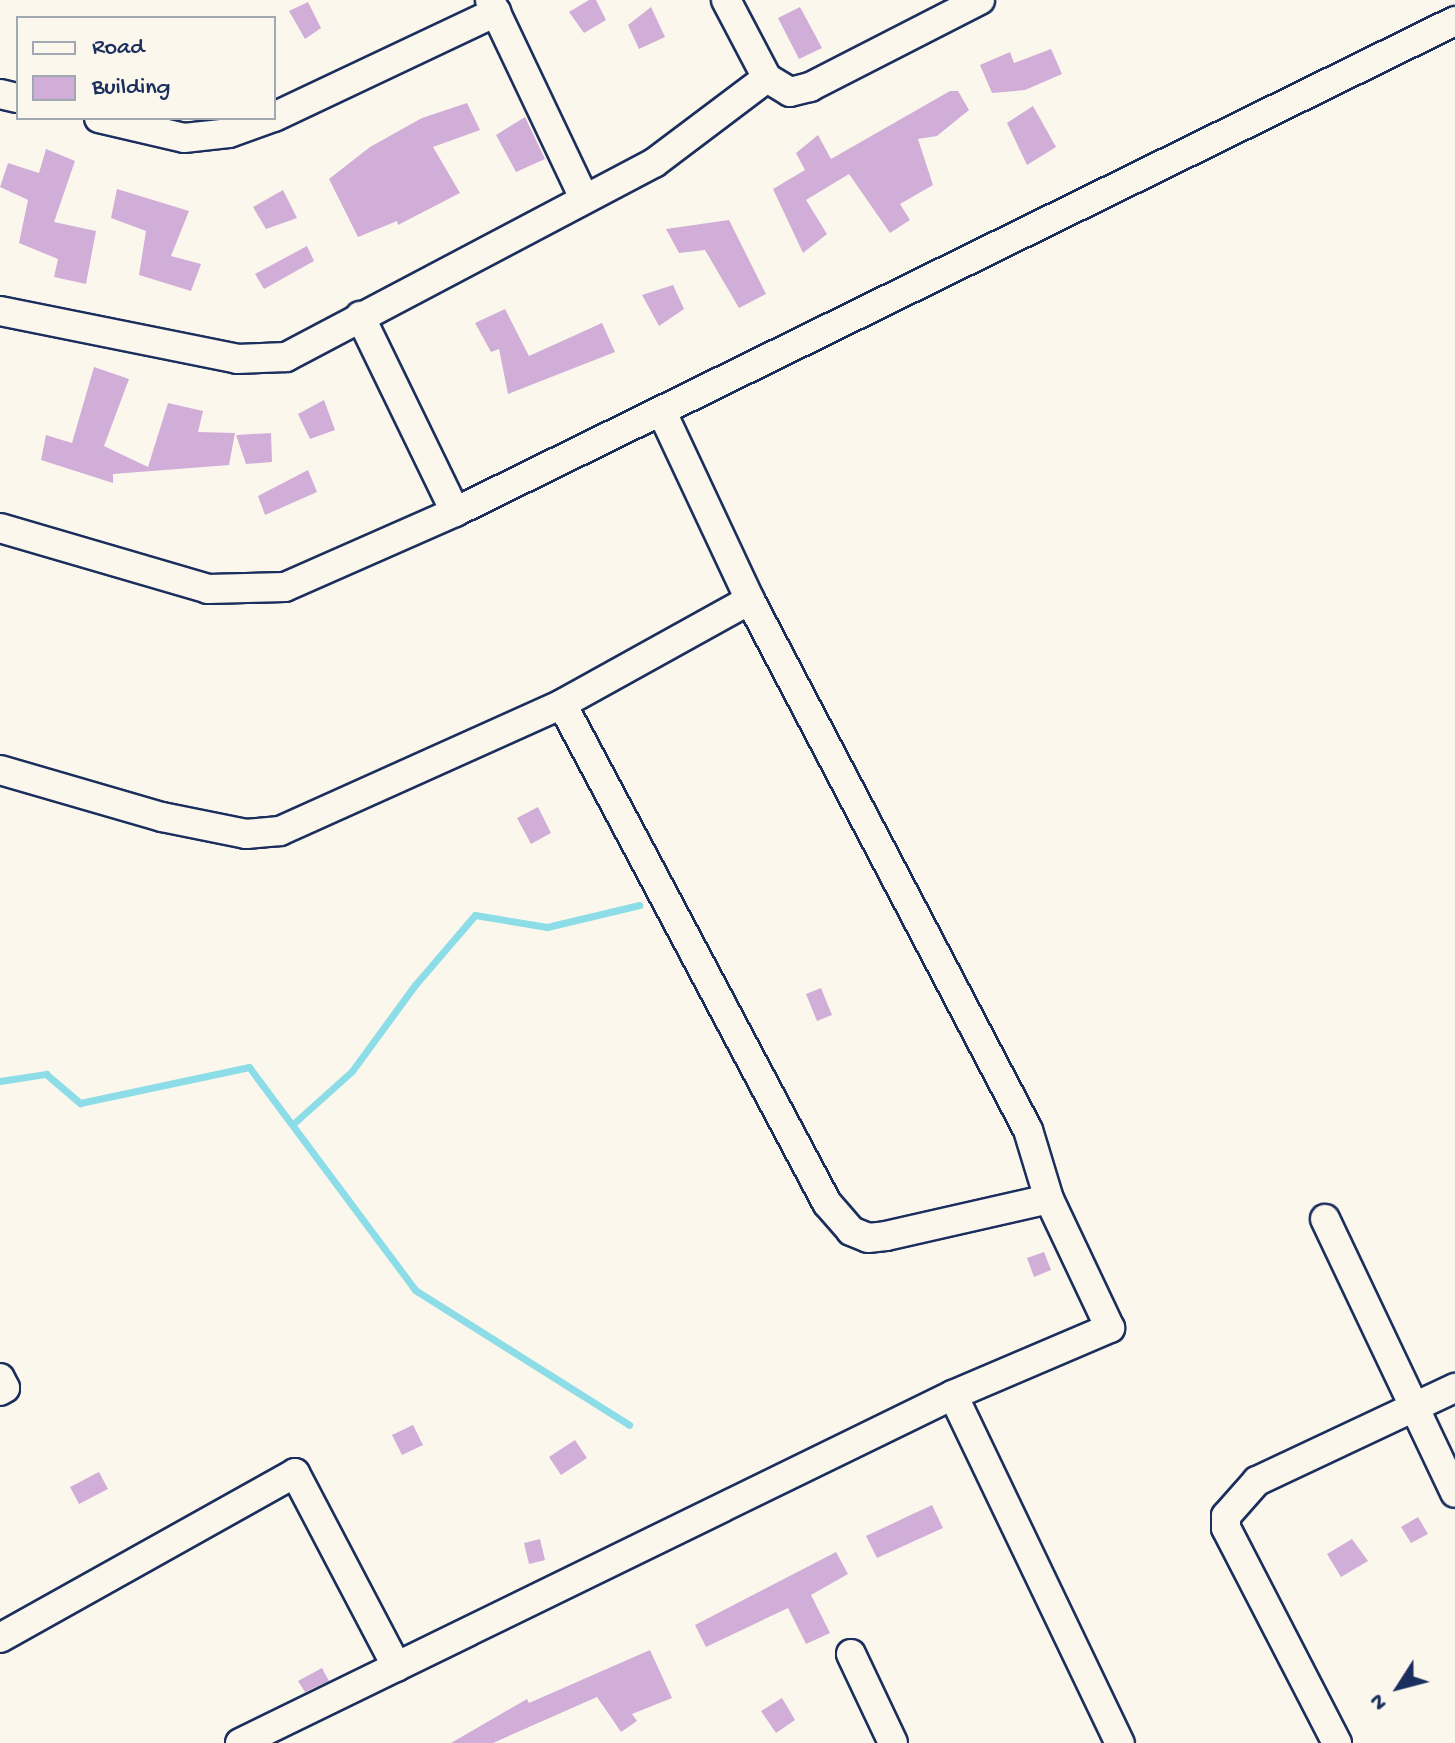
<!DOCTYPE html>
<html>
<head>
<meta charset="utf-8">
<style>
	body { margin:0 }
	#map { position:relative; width:1455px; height:1743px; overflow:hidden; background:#fbf7ec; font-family:"Gochi Hand",sans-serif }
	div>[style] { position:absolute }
	.stream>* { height:7px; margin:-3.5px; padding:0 3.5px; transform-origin:3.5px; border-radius:3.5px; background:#8cdde7 }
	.building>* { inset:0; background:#d1aed7 }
	.roads { filter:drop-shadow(2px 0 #1b2f5e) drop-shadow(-2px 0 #1b2f5e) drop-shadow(0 2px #1b2f5e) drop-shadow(0 -2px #1b2f5e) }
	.minor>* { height:28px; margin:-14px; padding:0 14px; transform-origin:14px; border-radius:14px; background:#fbf7ec }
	span { translate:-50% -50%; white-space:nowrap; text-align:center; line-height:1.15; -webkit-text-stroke:8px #fbf7ec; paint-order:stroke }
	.legend { position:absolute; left:16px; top:16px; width:260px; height:104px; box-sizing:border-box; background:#fbf7ec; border:2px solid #a1a7b3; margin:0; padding:10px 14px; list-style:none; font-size:24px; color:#1b2f5e }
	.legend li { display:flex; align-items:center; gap:16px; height:40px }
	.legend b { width:40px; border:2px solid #a1a7b3 }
	.north { position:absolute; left:1359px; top:1647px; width:80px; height:80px; -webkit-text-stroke:6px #fbf7ec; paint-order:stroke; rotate:234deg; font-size:22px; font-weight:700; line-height:32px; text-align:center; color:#1b2f5e }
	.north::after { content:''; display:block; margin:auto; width:28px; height:36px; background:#1b2f5e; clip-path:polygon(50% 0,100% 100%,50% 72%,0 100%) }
</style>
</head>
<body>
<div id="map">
	<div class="stream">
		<i style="left:0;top:1081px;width:47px;rotate:-8.7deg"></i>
		<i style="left:46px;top:1074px;width:45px;rotate:40.5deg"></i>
		<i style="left:80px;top:1103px;width:173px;rotate:-12deg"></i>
		<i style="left:249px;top:1067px;width:278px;rotate:53.3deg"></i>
		<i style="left:415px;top:1290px;width:253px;rotate:32.2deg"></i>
		<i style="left:293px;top:1124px;width:79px;rotate:-41.9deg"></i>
		<i style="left:352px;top:1071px;width:107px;rotate:-53.8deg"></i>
		<i style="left:415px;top:985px;width:92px;rotate:-49.4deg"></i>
		<i style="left:475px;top:915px;width:73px;rotate:9.5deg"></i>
		<i style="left:547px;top:927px;width:95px;rotate:-13.4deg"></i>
	</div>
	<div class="building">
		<i style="clip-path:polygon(589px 0,596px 0,606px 20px,584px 33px,569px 12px)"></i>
		<i style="clip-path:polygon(308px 2px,321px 28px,305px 39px,289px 11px)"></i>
		<i style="clip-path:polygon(651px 7px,665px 37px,639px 49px,628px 25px)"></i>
		<i style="clip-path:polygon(800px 7px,822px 48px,799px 59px,778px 18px)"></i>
		<i style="clip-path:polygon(1051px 49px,1062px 74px,1025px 90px,992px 93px,980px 65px,1010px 52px,1014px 63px)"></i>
		<i style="clip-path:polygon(950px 91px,958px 91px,969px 110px,937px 136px,918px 139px,933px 185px,900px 204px,910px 220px,890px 233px,849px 174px,806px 200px,827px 234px,803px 253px,773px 189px,805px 170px,796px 153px,818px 135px,831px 159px)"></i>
		<i style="clip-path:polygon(467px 103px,480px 130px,433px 147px,460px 193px,398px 225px,397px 221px,358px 237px,329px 179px,370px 147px,422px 118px)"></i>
		<i style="clip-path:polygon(1033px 106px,1056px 147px,1027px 165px,1007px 123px)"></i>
		<i style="clip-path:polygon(525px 117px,545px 159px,516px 172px,496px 135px)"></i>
		<i style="clip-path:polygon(46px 149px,75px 161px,54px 222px,96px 231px,86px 284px,54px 277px,58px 259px,19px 243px,28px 200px,0 187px,8px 163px,39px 173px)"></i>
		<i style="clip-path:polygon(117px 189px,189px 211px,171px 256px,201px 264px,191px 291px,139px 275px,146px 231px,111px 218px)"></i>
		<i style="clip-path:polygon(283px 190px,297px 218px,266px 229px,253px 207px)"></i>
		<i style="clip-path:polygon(729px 220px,766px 294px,739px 308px,705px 250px,679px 253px,666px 229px)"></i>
		<i style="clip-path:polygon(307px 246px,314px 261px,264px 289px,255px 274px)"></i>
		<i style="clip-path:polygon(673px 285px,684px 309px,659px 326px,642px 295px)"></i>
		<i style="clip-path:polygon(505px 309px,529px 356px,602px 323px,615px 352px,508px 394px,499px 349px,491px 352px,475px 323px)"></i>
		<i style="clip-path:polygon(94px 367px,129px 379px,104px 446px,148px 467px,168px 403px,203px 411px,198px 432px,235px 433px,229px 465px,113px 474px,113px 483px,41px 460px,46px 435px,72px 443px)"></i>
		<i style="clip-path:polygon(324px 400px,335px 430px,310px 439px,298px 414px)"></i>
		<i style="clip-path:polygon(271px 433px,272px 462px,246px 464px,236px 435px)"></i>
		<i style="clip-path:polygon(308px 470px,317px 492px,265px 515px,258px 496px)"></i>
		<i style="clip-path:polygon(538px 807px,551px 833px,531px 844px,517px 818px)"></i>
		<i style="clip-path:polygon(821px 988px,832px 1015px,817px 1021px,806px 994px)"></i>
		<i style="clip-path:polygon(1044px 1252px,1051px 1270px,1034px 1277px,1027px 1258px)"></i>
		<i style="clip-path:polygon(413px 1425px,423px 1445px,402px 1455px,392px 1435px)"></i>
		<i style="clip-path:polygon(575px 1440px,587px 1458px,561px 1475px,549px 1457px)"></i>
		<i style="clip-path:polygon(99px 1472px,108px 1489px,79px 1504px,70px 1487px)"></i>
		<i style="clip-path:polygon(932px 1505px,943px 1528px,877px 1558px,866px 1536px)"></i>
		<i style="clip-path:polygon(1418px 1517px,1428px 1534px,1411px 1543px,1401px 1527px)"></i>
		<i style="clip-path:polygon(540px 1539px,545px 1560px,529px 1564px,524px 1543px)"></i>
		<i style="clip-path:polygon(1352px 1539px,1368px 1561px,1341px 1577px,1327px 1554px)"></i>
		<i style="clip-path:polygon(836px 1552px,848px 1574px,811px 1595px,830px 1633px,806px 1644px,788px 1608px,706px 1647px,695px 1625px)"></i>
		<i style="clip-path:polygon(650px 1650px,672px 1698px,632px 1714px,637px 1721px,621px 1732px,597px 1697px,493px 1743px,451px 1743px,527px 1699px,529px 1703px)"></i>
		<i style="clip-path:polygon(322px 1668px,329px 1681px,305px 1692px,298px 1681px)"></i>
		<i style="clip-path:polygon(782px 1698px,795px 1720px,776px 1733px,761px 1711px)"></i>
	</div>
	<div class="roads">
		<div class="minor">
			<i style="left:490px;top:0;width:219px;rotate:64.6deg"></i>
			<i style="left:726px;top:0;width:88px;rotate:62.3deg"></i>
			<i style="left:0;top:94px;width:18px;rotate:13deg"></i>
			<i style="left:274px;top:117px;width:246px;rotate:-25.3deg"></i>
			<i style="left:99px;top:118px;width:87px;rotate:13.2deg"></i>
			<i style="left:184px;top:138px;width:45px;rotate:-6.3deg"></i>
			<i style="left:229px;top:133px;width:45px;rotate:-19.7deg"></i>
			<i style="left:0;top:311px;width:242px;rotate:11.4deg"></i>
			<i style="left:237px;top:359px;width:49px;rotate:-2.3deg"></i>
			<i style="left:286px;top:357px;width:416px;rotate:-27.8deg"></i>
			<i style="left:654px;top:163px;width:141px;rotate:-37deg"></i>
			<i style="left:767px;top:78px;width:27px;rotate:31deg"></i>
			<i style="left:790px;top:92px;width:21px;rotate:-14deg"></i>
			<i style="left:810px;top:87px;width:191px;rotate:-27.1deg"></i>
			<i style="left:360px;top:316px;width:218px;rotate:64.1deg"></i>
			<i style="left:0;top:528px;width:217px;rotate:16.3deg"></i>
			<i style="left:208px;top:589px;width:77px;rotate:-1.5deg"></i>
			<i style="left:285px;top:587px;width:186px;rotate:-23.8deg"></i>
			<i style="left:455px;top:512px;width:1114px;rotate:-26.15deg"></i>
			<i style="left:562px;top:704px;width:565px;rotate:62.03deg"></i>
			<i style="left:827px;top:1203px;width:37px;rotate:49deg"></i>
			<i style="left:851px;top:1231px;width:18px;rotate:22deg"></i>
			<i style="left:868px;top:1238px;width:18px;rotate:-6deg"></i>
			<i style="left:886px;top:1236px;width:167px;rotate:-12.8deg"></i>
			<i style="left:0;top:770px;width:169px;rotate:16.2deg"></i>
			<i style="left:162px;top:817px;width:86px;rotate:11.4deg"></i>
			<i style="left:246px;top:834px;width:34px;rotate:-5deg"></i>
			<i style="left:280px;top:831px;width:309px;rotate:-24.2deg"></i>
			<i style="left:562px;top:704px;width:215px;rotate:-29deg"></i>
			<i style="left:1325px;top:1219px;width:303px;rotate:64.6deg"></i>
			<i style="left:0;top:1378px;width:11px;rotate:63deg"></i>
			<i style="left:5px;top:1388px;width:6px;rotate:149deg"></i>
			<i style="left:953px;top:1395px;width:386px;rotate:64.4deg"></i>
			<i style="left:0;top:1638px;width:338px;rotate:-29.2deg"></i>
			<i style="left:295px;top:1473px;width:219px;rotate:62.3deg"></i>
			<i style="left:851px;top:1654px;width:98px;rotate:64.7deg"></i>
			<i style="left:240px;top:1743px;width:793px;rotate:-26.02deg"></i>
			<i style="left:953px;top:1395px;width:171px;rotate:-23.1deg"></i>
			<i style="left:1110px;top:1328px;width:143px;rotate:-115.3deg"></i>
			<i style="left:1049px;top:1199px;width:72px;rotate:-106.9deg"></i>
			<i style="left:1028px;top:1130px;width:598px;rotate:-117.68deg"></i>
			<i style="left:750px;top:600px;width:208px;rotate:-115.1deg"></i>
			<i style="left:1337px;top:1743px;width:242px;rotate:-117.3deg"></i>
			<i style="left:1226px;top:1528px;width:12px;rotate:-90deg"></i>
			<i style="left:1226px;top:1516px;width:47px;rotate:-48.5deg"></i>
			<i style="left:1257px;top:1481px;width:219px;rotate:-25.2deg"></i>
		</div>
	</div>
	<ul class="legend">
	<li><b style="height:10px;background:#fbf7ec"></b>Road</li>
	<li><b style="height:22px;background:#d1aed7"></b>Building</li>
	</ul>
	<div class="north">N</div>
</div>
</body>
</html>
